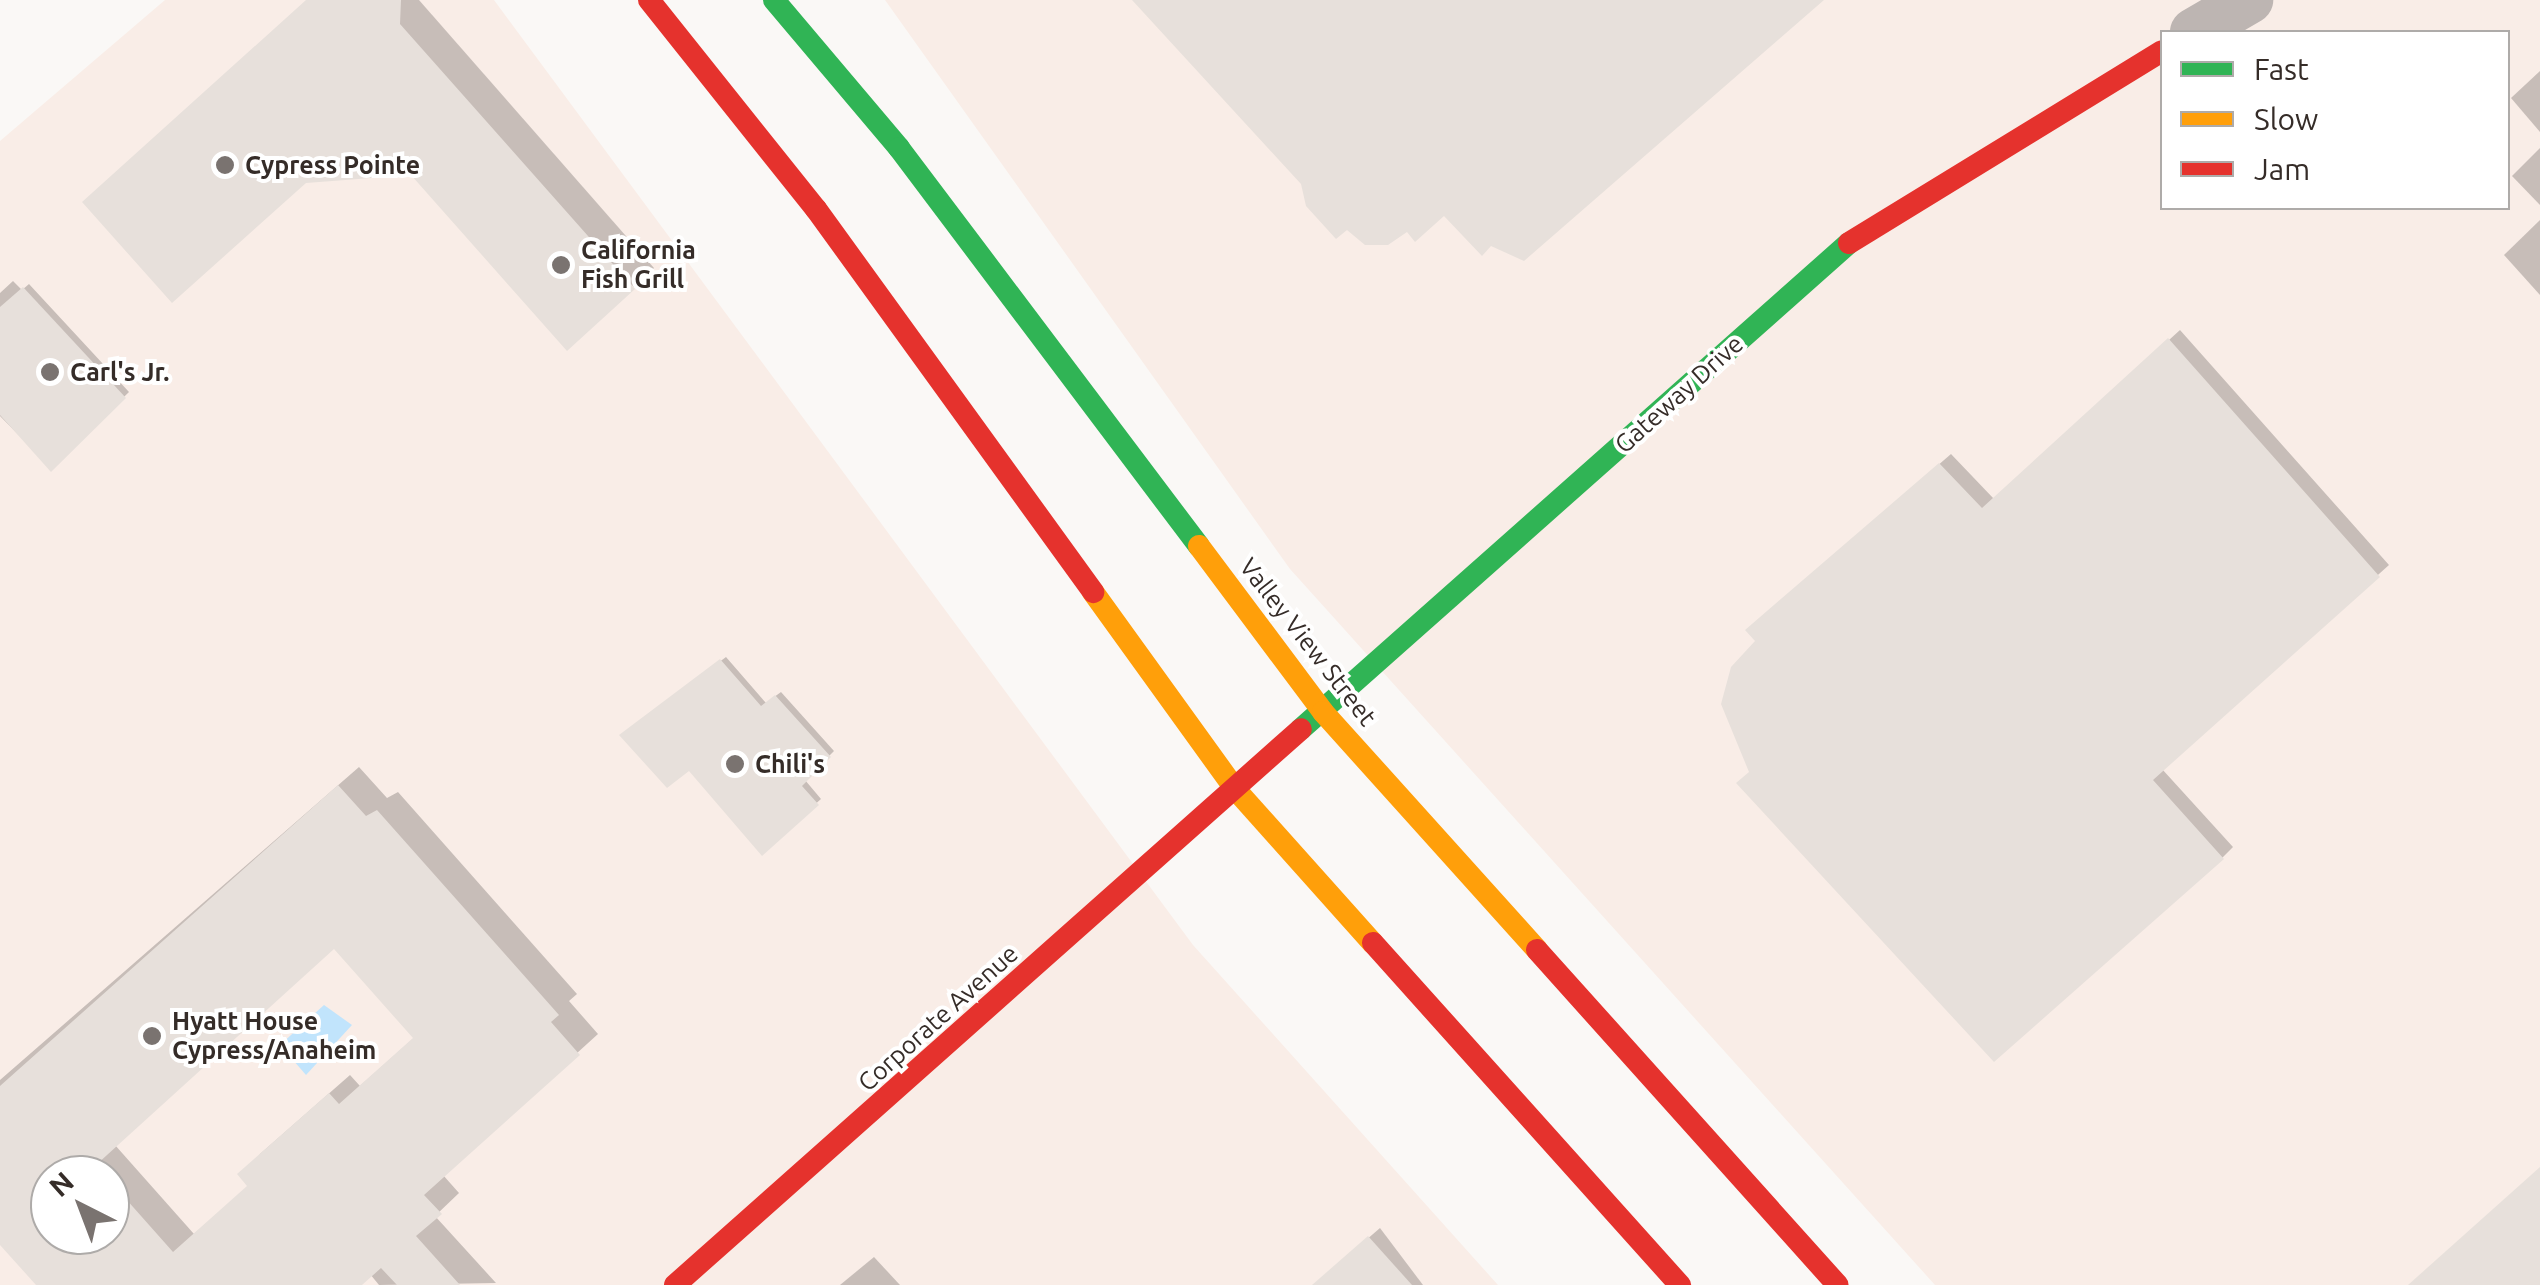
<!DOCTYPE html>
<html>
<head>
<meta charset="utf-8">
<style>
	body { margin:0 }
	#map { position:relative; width:2540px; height:1285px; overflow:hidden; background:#faf8f6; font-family:Ubuntu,sans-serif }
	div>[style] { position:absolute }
	.built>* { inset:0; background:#f9ede7 }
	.water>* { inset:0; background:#c1e4fc }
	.shadow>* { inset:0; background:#0003 }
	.building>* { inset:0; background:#e7e0db }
	.street>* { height:48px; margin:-24px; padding:0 24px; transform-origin:24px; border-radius:24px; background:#bdb5b2 }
	.fast>* { height:22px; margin:-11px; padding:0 11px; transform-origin:11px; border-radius:11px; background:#30b455 }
	.slow>* { height:22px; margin:-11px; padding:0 11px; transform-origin:11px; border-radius:11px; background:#ff9f0a }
	.jam>* { height:22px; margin:-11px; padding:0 11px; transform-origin:11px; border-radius:11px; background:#e5322d }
	.dots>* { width:28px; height:28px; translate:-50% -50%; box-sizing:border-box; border:5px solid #fff; border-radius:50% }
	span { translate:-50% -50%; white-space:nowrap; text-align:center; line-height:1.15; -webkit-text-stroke:8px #fff; paint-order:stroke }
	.poi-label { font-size:25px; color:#352c28; font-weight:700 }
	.left { translate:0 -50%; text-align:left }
	.street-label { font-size:25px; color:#352c28 }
	.legend { position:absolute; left:2160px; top:30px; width:350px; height:180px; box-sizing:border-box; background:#fff; border:2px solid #aeaba9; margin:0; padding:12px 18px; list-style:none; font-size:30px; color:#352c28 }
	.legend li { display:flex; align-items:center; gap:20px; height:50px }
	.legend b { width:50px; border:2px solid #aeaba9 }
	.north { position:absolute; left:30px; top:1155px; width:100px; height:100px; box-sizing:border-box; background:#fff; border:2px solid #aeaba9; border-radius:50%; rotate:318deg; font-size:28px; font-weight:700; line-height:40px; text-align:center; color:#352c28 }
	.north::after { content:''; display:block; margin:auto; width:35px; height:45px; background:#7a7370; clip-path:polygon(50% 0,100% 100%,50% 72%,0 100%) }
</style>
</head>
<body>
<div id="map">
	<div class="built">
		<i style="clip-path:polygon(evenodd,165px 0,494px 0,1193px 945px,1498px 1285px,0 1285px,0 141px,165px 0,50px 1175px,110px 1175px,110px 1235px,50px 1235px,50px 1175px)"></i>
		<i style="clip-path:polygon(evenodd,885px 0,2540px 0,2540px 1285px,1935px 1285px,1290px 569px,885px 0,2162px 32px,2508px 32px,2508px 208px,2162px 208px,2162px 32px)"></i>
	</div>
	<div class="water">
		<i style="clip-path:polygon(324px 1005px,352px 1025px,306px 1075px,280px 1045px)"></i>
	</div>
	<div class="shadow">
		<i style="clip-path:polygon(307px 0,419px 0,654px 268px,634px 287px)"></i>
		<i style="clip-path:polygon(2540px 71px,2540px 132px,2511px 98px)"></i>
		<i style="clip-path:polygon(2540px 148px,2540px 205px,2512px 176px)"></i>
		<i style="clip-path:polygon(2540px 220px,2540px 295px,2504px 255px)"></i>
		<i style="clip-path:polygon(13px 281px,22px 290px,29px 284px,129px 392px,51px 468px,0 416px,0 293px)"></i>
		<i style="clip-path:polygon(2180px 330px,2389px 565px,2162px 769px,2233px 847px,2222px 858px,1751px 772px,1759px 620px,1951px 454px,1994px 499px)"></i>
		<i style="clip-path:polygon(726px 657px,766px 703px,781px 692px,834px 751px,805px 780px,821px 799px,762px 852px,689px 768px,627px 731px)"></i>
		<i style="clip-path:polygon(evenodd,359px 767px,387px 798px,398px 792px,577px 994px,569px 1001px,598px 1034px,443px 1175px,459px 1193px,435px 1216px,496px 1283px,379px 1285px,370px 1274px,358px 1285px,39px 1285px,0 1242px,0 1080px,359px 767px,334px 945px,415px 1037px,360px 1086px,350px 1075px,260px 1154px,250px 1185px,194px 1234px,115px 1145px,334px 945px,359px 767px,50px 1175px,110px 1175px,110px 1235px,50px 1235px,50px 1175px)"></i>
		<i style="clip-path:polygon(1380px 1228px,1423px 1285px,1314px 1285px)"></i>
		<i style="clip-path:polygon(874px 1257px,900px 1285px,840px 1285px)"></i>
	</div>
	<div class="building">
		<i style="clip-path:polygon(306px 0,401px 0,400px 24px,635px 289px,567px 351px,411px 175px,306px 183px,172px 303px,82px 202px)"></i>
		<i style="clip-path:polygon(1132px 0,1824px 0,1524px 261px,1491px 246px,1482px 256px,1444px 216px,1415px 242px,1407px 232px,1388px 245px,1365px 245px,1347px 230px,1336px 239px,1306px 206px,1301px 184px)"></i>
		<i style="clip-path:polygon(23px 287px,126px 398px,51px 472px,0 415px,0 307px)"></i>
		<i style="clip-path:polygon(2168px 338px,2380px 577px,2153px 780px,2224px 859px,1994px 1062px,1736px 783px,1749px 772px,1721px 704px,1731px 667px,1755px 641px,1745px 630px,1939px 463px,1982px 508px)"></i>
		<i style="clip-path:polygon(720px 659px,761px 706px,775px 695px,831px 757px,802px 786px,819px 805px,762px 856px,689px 771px,667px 788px,619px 735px)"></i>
		<i style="clip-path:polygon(evenodd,338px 785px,366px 816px,377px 810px,559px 1015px,551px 1022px,580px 1055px,424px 1195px,442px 1214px,416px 1236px,460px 1285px,397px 1285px,381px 1268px,362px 1285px,36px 1285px,0 1245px,0 1086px,338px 785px,334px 949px,413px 1038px,339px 1104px,329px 1093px,237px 1174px,247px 1186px,173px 1252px,110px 1181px,110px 1235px,50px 1235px,50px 1175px,105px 1175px,96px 1165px,334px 949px)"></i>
		<i style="clip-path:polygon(2540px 1167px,2540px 1285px,2408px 1285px)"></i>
		<i style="clip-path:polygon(1368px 1236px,1412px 1285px,1312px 1285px)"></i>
	</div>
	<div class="street">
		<i style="left:2194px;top:32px;width:64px;rotate:-30.2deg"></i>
	</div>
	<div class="fast">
		<i style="left:774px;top:0;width:194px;rotate:49.8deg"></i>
		<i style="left:899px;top:148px;width:498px;rotate:53deg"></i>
		<i style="left:1301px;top:729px;width:732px;rotate:-41.57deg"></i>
	</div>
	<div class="slow">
		<i style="left:1199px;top:546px;width:207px;rotate:53.2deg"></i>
		<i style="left:1323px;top:712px;width:320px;rotate:48deg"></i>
		<i style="left:1093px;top:592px;width:244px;rotate:54.2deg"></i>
		<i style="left:1236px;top:790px;width:205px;rotate:48.2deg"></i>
	</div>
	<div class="jam">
		<i style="left:649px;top:0;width:268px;rotate:51.4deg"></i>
		<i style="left:816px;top:209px;width:473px;rotate:54.1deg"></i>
		<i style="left:1849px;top:243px;width:367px;rotate:-31.5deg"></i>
		<i style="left:1373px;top:943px;width:460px;rotate:48.1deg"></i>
		<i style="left:1537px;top:950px;width:450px;rotate:48.1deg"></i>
		<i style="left:675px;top:1285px;width:837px;rotate:-41.61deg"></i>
	</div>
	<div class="dots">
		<i style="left:225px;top:165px;background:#7a7370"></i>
		<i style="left:561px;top:265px;background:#7a7370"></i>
		<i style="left:50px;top:372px;background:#7a7370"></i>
		<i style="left:735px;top:764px;background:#7a7370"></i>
		<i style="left:152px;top:1036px;background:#7a7370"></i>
	</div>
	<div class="poi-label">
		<span class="left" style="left:245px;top:165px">Cypress Pointe</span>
		<span class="left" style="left:581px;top:265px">California<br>Fish Grill</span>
		<span class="left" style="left:70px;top:372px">Carl's Jr.</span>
		<span class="left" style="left:755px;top:764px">Chili's</span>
		<span class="left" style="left:172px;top:1036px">Hyatt House<br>Cypress/Anaheim</span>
	</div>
	<div class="street-label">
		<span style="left:1679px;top:394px;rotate:-42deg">Gateway Drive</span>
		<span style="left:1308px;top:642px;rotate:52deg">Valley View Street</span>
		<span style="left:938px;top:1018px;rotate:-42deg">Corporate Avenue</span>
	</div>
	<ul class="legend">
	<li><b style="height:12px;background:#30b455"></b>Fast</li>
	<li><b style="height:12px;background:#ff9f0a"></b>Slow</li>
	<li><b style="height:12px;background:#e5322d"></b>Jam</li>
	</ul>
	<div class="north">N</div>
</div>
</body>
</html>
